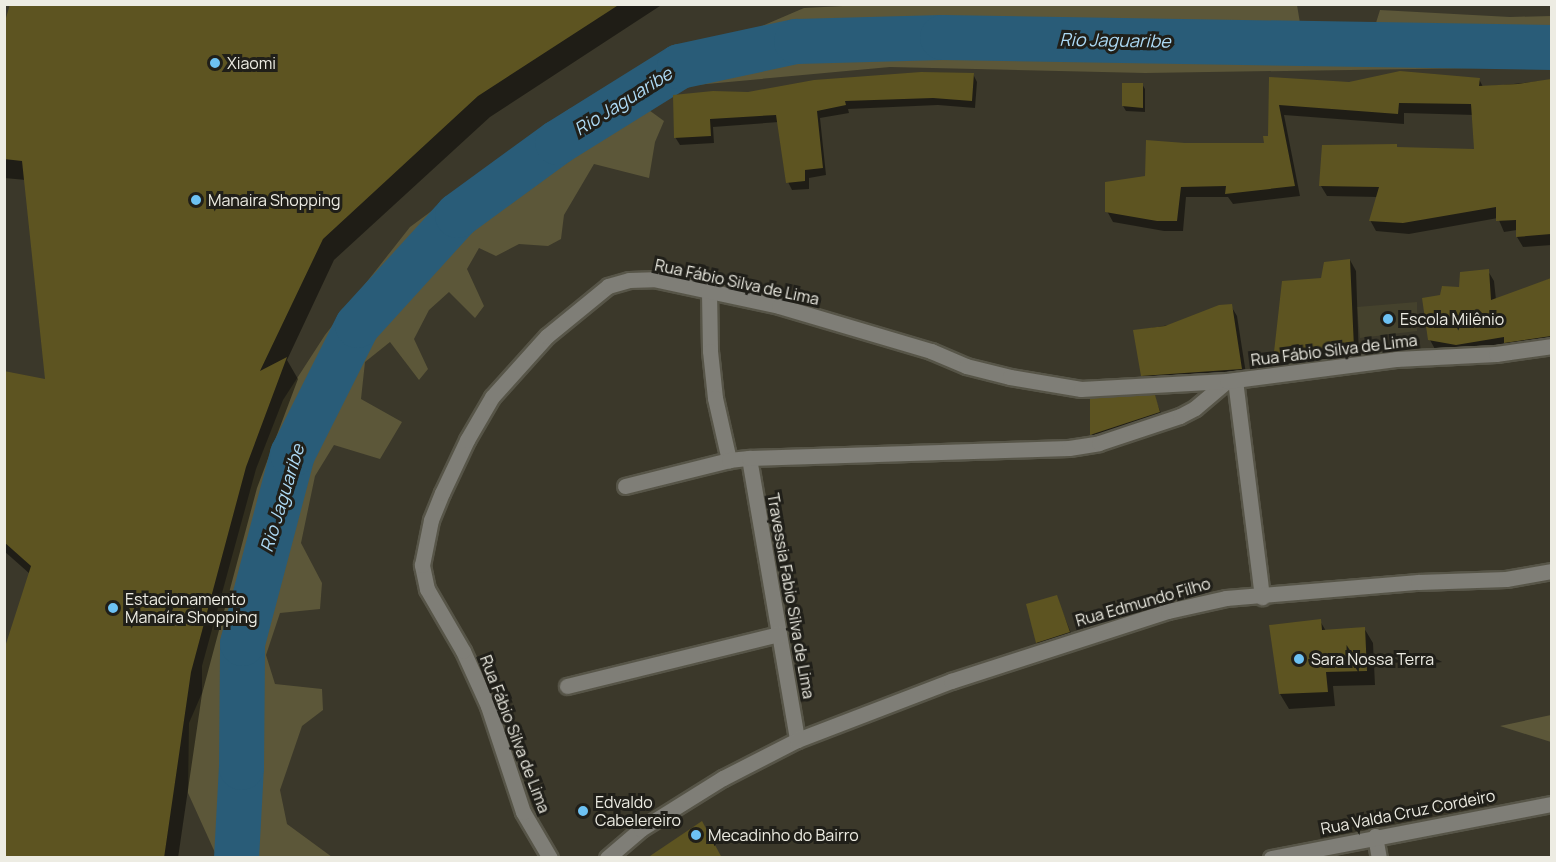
<!DOCTYPE html>
<html>
<head>
<meta charset="utf-8">
<style>
	body { margin:0 }
	#map { position:relative; width:1556px; height:862px; overflow:hidden; background:#3b382a; font-family:Manrope,sans-serif }
	div>[style] { position:absolute }
	.built>* { inset:0; background:#45422d }
	.green>* { inset:0; background:#5c5739 }
	.shadow>* { inset:0; background:#0007 }
	.river>* { height:45px; margin:-22.5px; padding:0 22.5px; transform-origin:22.5px; border-radius:22.5px; background:#295c78 }
	.building>* { inset:0; background:#5d5421 }
	.roads { filter:drop-shadow(2px 0 #575548) drop-shadow(-2px 0 #575548) drop-shadow(0 2px #575548) drop-shadow(0 -2px #575548) }
	.minor>* { height:15px; margin:-7.5px; padding:0 7.5px; transform-origin:7.5px; border-radius:7.5px; background:#7f7e77 }
	.dots>* { width:16px; height:16px; translate:-50% -50%; box-sizing:border-box; border:3px solid #201f19; border-radius:50% }
	span { translate:-50% -50%; white-space:nowrap; text-align:center; line-height:1.15; -webkit-text-stroke:6px #201f19; paint-order:stroke }
	.poi-label { font-size:16px; color:#edece3 }
	.left { translate:0 -50%; text-align:left }
	.street-label { font-size:16px; color:#edece3 }
	.water-label { font-size:18px; color:#addaf5; font-style:italic }
	.frame { position:absolute; inset:0; border:6px solid #edece3; pointer-events:none }
</style>
</head>
<body>
<div id="map">
	<div class="built">
		<i style="clip-path:polygon(1417px 302px,1417px 331px,1360px 338px,1357px 307px)"></i>
	</div>
	<div class="green">
		<i style="clip-path:polygon(882px 4px,1297px 5px,1300px 23px,1375px 26px,1380px 10px,1510px 17px,1551px 16px,1551px 67px,1145px 73px,890px 67px,685px 86px,642px 105px,664px 121px,655px 142px,649px 178px,594px 164px,564px 215px,561px 239px,548px 246px,519px 244px,496px 256px,479px 248px,467px 269px,484px 306px,475px 318px,449px 292px,429px 310px,414px 339px,428px 369px,419px 380px,390px 342px,365px 362px,361px 399px,402px 422px,380px 459px,334px 445px,315px 476px,301px 543px,322px 583px,320px 609px,280px 613px,266px 655px,275px 684px,322px 689px,323px 710px,302px 726px,280px 790px,287px 824px,332px 857px,217px 857px,188px 793px,189px 723px,202px 693px,202px 666px,256px 469px,283px 400px,325px 335px,410px 227px,569px 109px,804px 8px)"></i>
		<i style="clip-path:polygon(1551px 715px,1551px 742px,1500px 726px)"></i>
	</div>
	<div class="shadow">
		<i style="clip-path:polygon(11px 4px,663px 4px,490px 117px,334px 260px,287px 360px,298px 379px,257px 488px,202px 694px,178px 858px,4px 858px,30px 574px,4px 551px,4px 373px,47px 381px,26px 180px,4px 178px,4px 31px)"></i>
		<i style="clip-path:polygon(973px 74px,977px 82px,975px 108px,938px 105px,848px 109px,849px 113px,820px 118px,826px 175px,809px 178px,809px 189px,792px 190px,788px 182px,779px 122px,713px 127px,714px 143px,680px 145px,675px 137px,748px 93px)"></i>
		<i style="clip-path:polygon(1270px 78px,1349px 84px,1479px 79px,1483px 87px,1552px 80px,1552px 245px,1523px 247px,1517px 237px,1517px 230px,1504px 232px,1498px 218px,1409px 234px,1376px 231px,1370px 220px,1377px 197px,1327px 196px,1321px 186px,1396px 145px,1398px 149px,1476px 151px,1474px 115px,1404px 113px,1404px 124px,1284px 115px,1300px 196px,1233px 204px,1228px 197px,1186px 197px,1183px 231px,1164px 231px,1113px 222px,1107px 211px,1185px 145px,1265px 144px,1269px 137px)"></i>
		<i style="clip-path:polygon(1142px 84px,1145px 89px,1145px 112px,1126px 111px,1123px 106px)"></i>
		<i style="clip-path:polygon(1350px 260px,1356px 271px,1359px 358px,1281px 371px,1275px 361px,1322px 279px)"></i>
		<i style="clip-path:polygon(1488px 271px,1494px 281px,1496px 300px,1552px 278px,1552px 347px,1436px 351px,1430px 340px,1441px 297px)"></i>
		<i style="clip-path:polygon(1231px 306px,1237px 316px,1247px 380px,1149px 386px,1142px 375px,1134px 331px,1175px 324px)"></i>
		<i style="clip-path:polygon(1154px 396px,1165px 423px,1098px 444px,1092px 434px)"></i>
		<i style="clip-path:polygon(1056px 596px,1075px 643px,1043px 653px,1037px 643px,1028px 605px)"></i>
		<i style="clip-path:polygon(1320px 621px,1326px 631px,1364px 628px,1373px 643px,1375px 685px,1333px 686px,1335px 706px,1289px 709px,1280px 694px)"></i>
	</div>
	<div class="river">
		<i style="left:236px;top:858px;width:91px;rotate:-86.9deg"></i>
		<i style="left:241px;top:767px;width:124px;rotate:-89.5deg"></i>
		<i style="left:242px;top:643px;width:196px;rotate:-75.2deg"></i>
		<i style="left:292px;top:454px;width:144px;rotate:-63.3deg"></i>
		<i style="left:357px;top:325px;width:149px;rotate:-47.7deg"></i>
		<i style="left:457px;top:215px;width:124px;rotate:-36.1deg"></i>
		<i style="left:557px;top:142px;width:144px;rotate:-31.9deg"></i>
		<i style="left:679px;top:66px;width:120px;rotate:-12.1deg"></i>
		<i style="left:796px;top:41px;width:146px;rotate:-1.6deg"></i>
		<i style="left:942px;top:37px;width:610px;rotate:0.94deg"></i>
	</div>
	<div class="building">
		<i style="clip-path:polygon(10px 4px,620px 4px,478px 96px,323px 239px,260px 371px,287px 357px,246px 467px,191px 672px,164px 858px,4px 858px,4px 650px,31px 566px,4px 542px,4px 371px,45px 379px,22px 161px,4px 159px,4px 25px)"></i>
		<i style="clip-path:polygon(1400px 71px,1480px 78px,1479px 86px,1518px 84px,1551px 79px,1551px 234px,1516px 237px,1516px 220px,1496px 221px,1496px 207px,1403px 223px,1369px 221px,1379px 187px,1319px 186px,1322px 145px,1397px 144px,1397px 147px,1474px 149px,1471px 104px,1399px 103px,1398px 114px,1279px 105px,1295px 186px,1225px 194px,1226px 186px,1181px 187px,1177px 221px,1157px 221px,1105px 212px,1105px 182px,1145px 176px,1146px 140px,1185px 143px,1264px 143px,1263px 136px,1268px 136px,1269px 77px,1349px 82px)"></i>
		<i style="clip-path:polygon(921px 72px,974px 73px,972px 101px,933px 98px,845px 101px,846px 105px,817px 111px,823px 168px,805px 170px,805px 181px,786px 183px,776px 115px,710px 119px,711px 136px,674px 138px,673px 95px,713px 91px,748px 92px,814px 80px)"></i>
		<i style="clip-path:polygon(1122px 83px,1143px 83px,1143px 108px,1122px 106px)"></i>
		<i style="clip-path:polygon(1350px 259px,1354px 348px,1273px 361px,1282px 281px,1321px 278px,1324px 262px)"></i>
		<i style="clip-path:polygon(1489px 269px,1491px 300px,1551px 278px,1551px 336px,1504px 343px,1504px 337px,1456px 345px,1428px 340px,1422px 298px,1440px 295px,1442px 286px,1459px 287px,1460px 272px)"></i>
		<i style="clip-path:polygon(1232px 304px,1242px 369px,1141px 376px,1133px 330px,1165px 326px,1219px 305px)"></i>
		<i style="clip-path:polygon(1155px 395px,1160px 412px,1090px 435px,1090px 398px)"></i>
		<i style="clip-path:polygon(1057px 595px,1070px 632px,1036px 643px,1026px 604px)"></i>
		<i style="clip-path:polygon(1321px 619px,1322px 630px,1365px 627px,1367px 671px,1326px 672px,1328px 692px,1279px 694px,1269px 625px)"></i>
		<i style="clip-path:polygon(702px 821px,722px 858px,647px 858px)"></i>
	</div>
	<div class="roads">
		<div class="minor">
			<i style="left:709px;top:292px;width:59px;rotate:89deg"></i>
			<i style="left:710px;top:351px;width:47px;rotate:83.9deg"></i>
			<i style="left:715px;top:398px;width:64px;rotate:77.3deg"></i>
			<i style="left:1235px;top:380px;width:219px;rotate:82.9deg"></i>
			<i style="left:749px;top:458px;width:286px;rotate:80.3deg"></i>
			<i style="left:625px;top:486px;width:107px;rotate:-14deg"></i>
			<i style="left:729px;top:460px;width:20px;rotate:-6deg"></i>
			<i style="left:749px;top:458px;width:320px;rotate:-1.8deg"></i>
			<i style="left:1069px;top:448px;width:30px;rotate:-9deg"></i>
			<i style="left:1099px;top:443px;width:85px;rotate:-18.4deg"></i>
			<i style="left:1180px;top:416px;width:17px;rotate:-28deg"></i>
			<i style="left:1195px;top:408px;width:42px;rotate:-40.2deg"></i>
			<i style="left:567px;top:686px;width:218px;rotate:-13.8deg"></i>
			<i style="left:1375px;top:836px;width:22px;rotate:80deg"></i>
			<i style="left:550px;top:858px;width:53px;rotate:-120.4deg"></i>
			<i style="left:523px;top:812px;width:112px;rotate:-108.3deg"></i>
			<i style="left:488px;top:706px;width:60px;rotate:-114.4deg"></i>
			<i style="left:463px;top:651px;width:72px;rotate:-120.1deg"></i>
			<i style="left:427px;top:589px;width:25px;rotate:-102deg"></i>
			<i style="left:422px;top:565px;width:46px;rotate:-78.7deg"></i>
			<i style="left:431px;top:520px;width:29px;rotate:-68deg"></i>
			<i style="left:442px;top:493px;width:59px;rotate:-64.7deg"></i>
			<i style="left:467px;top:440px;width:50px;rotate:-59.8deg"></i>
			<i style="left:492px;top:397px;width:82px;rotate:-48deg"></i>
			<i style="left:547px;top:336px;width:79px;rotate:-39.3deg"></i>
			<i style="left:608px;top:286px;width:22px;rotate:-16deg"></i>
			<i style="left:629px;top:280px;width:24px;rotate:-2deg"></i>
			<i style="left:653px;top:279px;width:129px;rotate:12.1deg"></i>
			<i style="left:779px;top:306px;width:159px;rotate:16.5deg"></i>
			<i style="left:931px;top:351px;width:38px;rotate:23deg"></i>
			<i style="left:966px;top:366px;width:45px;rotate:14deg"></i>
			<i style="left:1010px;top:377px;width:72px;rotate:9.6deg"></i>
			<i style="left:1081px;top:389px;width:146px;rotate:-3.1deg"></i>
			<i style="left:1227px;top:381px;width:170px;rotate:-7.4deg"></i>
			<i style="left:1396px;top:359px;width:100px;rotate:-2.9deg"></i>
			<i style="left:1496px;top:354px;width:57px;rotate:-8.1deg"></i>
			<i style="left:607px;top:858px;width:45px;rotate:-40.5deg"></i>
			<i style="left:641px;top:829px;width:97px;rotate:-31.9deg"></i>
			<i style="left:723px;top:778px;width:83px;rotate:-27.2deg"></i>
			<i style="left:797px;top:740px;width:165px;rotate:-21deg"></i>
			<i style="left:951px;top:681px;width:228px;rotate:-17.9deg"></i>
			<i style="left:1168px;top:611px;width:59px;rotate:-12.6deg"></i>
			<i style="left:1226px;top:598px;width:193px;rotate:-4.8deg"></i>
			<i style="left:1418px;top:582px;width:88px;rotate:-2deg"></i>
			<i style="left:1506px;top:579px;width:47px;rotate:-9.9deg"></i>
			<i style="left:1271px;top:858px;width:286px;rotate:-10.9deg"></i>
		</div>
	</div>
	<div class="dots">
		<i style="left:215px;top:63px;background:#6dc2f3"></i>
		<i style="left:196px;top:200px;background:#6dc2f3"></i>
		<i style="left:1388px;top:319px;background:#6dc2f3"></i>
		<i style="left:113px;top:608px;background:#6dc2f3"></i>
		<i style="left:1299px;top:659px;background:#6dc2f3"></i>
		<i style="left:583px;top:811px;background:#6dc2f3"></i>
		<i style="left:696px;top:835px;background:#6dc2f3"></i>
	</div>
	<div class="poi-label">
		<span class="left" style="left:227px;top:63px">Xiaomi</span>
		<span class="left" style="left:208px;top:200px">Manaira Shopping</span>
		<span class="left" style="left:1400px;top:319px">Escola Milênio</span>
		<span class="left" style="left:125px;top:608px">Estacionamento<br>Manaíra Shopping</span>
		<span class="left" style="left:1311px;top:659px">Sara Nossa Terra</span>
		<span class="left" style="left:595px;top:811px">Edvaldo<br>Cabelereiro</span>
		<span class="left" style="left:708px;top:835px">Mecadinho do Bairro</span>
	</div>
	<div class="street-label">
		<span style="left:737px;top:282px;rotate:12deg">Rua Fábio Silva de Lima</span>
		<span style="left:1334px;top:350px;rotate:-7deg">Rua Fábio Silva de Lima</span>
		<span style="left:791px;top:596px;rotate:80deg">Travessia Fabio Silva de Lima</span>
		<span style="left:1143px;top:602px;rotate:-16deg">Rua Edmundo Filho</span>
		<span style="left:515px;top:734px;rotate:69deg">Rua Fábio Silva de Lima</span>
		<span style="left:1408px;top:812px;rotate:-11deg">Rua Valda Cruz Cordeiro</span>
	</div>
	<div class="water-label">
		<span style="left:1115px;top:40px;rotate:1deg">Rio Jaguaribe</span>
		<span style="left:623px;top:101px;rotate:-32deg">Rio Jaguaribe</span>
		<span style="left:282px;top:498px;rotate:-73deg">Rio Jaguaribe</span>
	</div>
	<div class="frame"></div>
</div>
</body>
</html>
